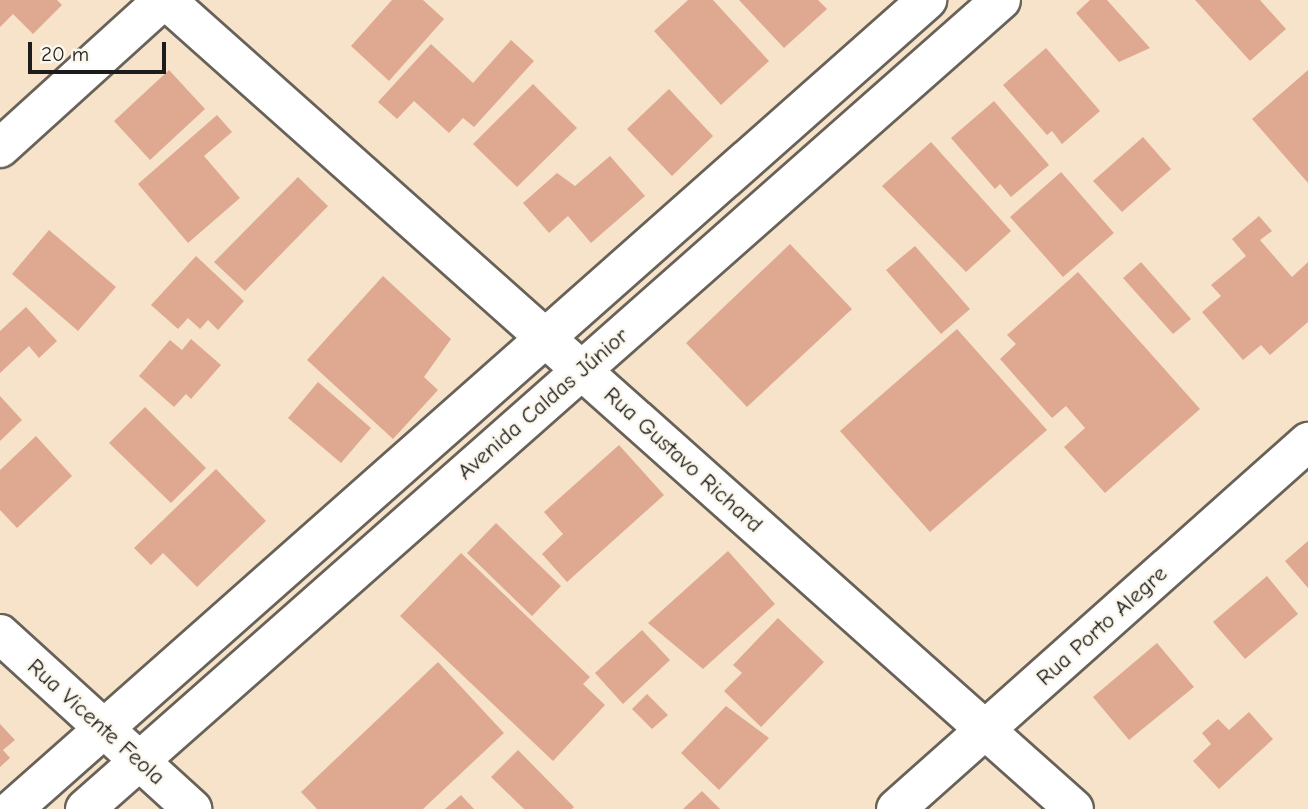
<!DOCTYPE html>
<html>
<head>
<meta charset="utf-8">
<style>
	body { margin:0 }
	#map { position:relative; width:1308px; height:809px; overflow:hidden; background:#f6e3ca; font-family:"Comic Neue",sans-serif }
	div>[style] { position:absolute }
	.building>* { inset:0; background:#dfa991 }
	.roads { filter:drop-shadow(2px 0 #686259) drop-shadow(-2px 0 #686259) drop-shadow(0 2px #686259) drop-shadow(0 -2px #686259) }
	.minor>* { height:38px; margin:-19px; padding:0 19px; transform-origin:19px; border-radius:19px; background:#fff }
	.major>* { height:38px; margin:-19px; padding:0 19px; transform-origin:19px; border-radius:19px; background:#fff }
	span { translate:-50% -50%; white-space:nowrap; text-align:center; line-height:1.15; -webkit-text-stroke:5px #fbf7ec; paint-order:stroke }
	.street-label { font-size:23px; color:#1c1c1c }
	.scale { position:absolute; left:28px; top:42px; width:138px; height:32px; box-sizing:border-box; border:4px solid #1c1c1c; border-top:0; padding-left:9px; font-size:21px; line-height:24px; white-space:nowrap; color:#1c1c1c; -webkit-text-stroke:5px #fbf7ec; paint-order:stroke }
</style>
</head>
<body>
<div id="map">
	<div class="building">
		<i style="clip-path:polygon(0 0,57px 0,62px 5px,33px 34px,13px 14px,0 27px)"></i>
		<i style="clip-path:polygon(392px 0,423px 0,444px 19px,389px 81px,351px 46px)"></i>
		<i style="clip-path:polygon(688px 0,713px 0,769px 61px,721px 105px,654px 31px)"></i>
		<i style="clip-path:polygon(739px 0,818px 0,827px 9px,784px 48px)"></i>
		<i style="clip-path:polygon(1090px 0,1107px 0,1150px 48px,1119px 62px,1076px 13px)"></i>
		<i style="clip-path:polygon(1195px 0,1260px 0,1286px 29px,1250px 61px)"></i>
		<i style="clip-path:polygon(511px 40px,534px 61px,474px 127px,463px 118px,449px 133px,414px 101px,397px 119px,378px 102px,431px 44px,473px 83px)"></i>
		<i style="clip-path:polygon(1046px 48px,1100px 111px,1062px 144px,1052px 131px,1047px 135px,1003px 85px)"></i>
		<i style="clip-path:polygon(169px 70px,205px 109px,150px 160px,114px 121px)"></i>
		<i style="clip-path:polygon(1308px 70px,1308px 183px,1252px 119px)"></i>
		<i style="clip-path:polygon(533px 84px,577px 128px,517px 187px,473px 144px)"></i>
		<i style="clip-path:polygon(669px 89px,713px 136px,672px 176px,627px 129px)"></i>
		<i style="clip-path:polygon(994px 101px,1049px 165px,1011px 197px,1000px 184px,995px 189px,951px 138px)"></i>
		<i style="clip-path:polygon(217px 115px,232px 132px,204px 156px,240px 198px,188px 243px,138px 184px)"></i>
		<i style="clip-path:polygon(1143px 137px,1171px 169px,1122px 212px,1093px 181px)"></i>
		<i style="clip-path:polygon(931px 142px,1011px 231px,966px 272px,882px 186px)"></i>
		<i style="clip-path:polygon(610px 156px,645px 196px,591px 243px,568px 216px,549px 233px,523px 203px,557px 173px,575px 186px)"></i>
		<i style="clip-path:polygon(1061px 172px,1114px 233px,1063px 277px,1010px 217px)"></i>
		<i style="clip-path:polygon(298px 177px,328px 206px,245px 291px,214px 262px)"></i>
		<i style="clip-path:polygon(1259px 216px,1272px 231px,1260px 240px,1292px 277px,1308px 262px,1308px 322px,1270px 355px,1261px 345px,1243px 360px,1202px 312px,1221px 296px,1211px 285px,1246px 256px,1232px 239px)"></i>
		<i style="clip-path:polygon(49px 230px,116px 287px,78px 331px,12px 274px)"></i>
		<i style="clip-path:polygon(790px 244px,852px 309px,747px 407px,686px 343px)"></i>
		<i style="clip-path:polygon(915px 246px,970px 309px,941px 334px,886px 270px)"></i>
		<i style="clip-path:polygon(196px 256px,244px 301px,218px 330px,208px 320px,200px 329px,188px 318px,178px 329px,151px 305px)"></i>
		<i style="clip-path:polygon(1141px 262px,1191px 319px,1173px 334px,1123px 278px)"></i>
		<i style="clip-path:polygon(1078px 272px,1200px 409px,1105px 493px,1064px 447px,1085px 428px,1066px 406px,1052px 418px,1000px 359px,1016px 344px,1007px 335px)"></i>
		<i style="clip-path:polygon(383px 276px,451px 339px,424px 377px,438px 390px,393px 439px,307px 360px)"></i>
		<i style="clip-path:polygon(26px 307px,57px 341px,39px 358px,29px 346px,0 373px,0 331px)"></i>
		<i style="clip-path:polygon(957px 329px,1047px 430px,930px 532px,840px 431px)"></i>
		<i style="clip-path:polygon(191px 339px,221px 365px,191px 399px,186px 394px,174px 407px,139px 376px,170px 340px,182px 350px)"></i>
		<i style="clip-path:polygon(318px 382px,371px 428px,341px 463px,288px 418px)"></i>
		<i style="clip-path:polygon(0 396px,22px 420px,0 441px)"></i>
		<i style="clip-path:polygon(145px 407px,206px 468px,171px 503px,109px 443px)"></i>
		<i style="clip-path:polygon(36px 436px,72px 476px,17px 528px,0 510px,0 470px)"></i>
		<i style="clip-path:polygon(619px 445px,664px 495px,567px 582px,542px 554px,563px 534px,544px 512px)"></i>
		<i style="clip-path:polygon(216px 469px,266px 521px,197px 587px,163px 553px,151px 565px,134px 548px)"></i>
		<i style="clip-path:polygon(496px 523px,561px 586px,532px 616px,467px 553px)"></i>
		<i style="clip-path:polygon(1308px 541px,1308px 588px,1285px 561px)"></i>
		<i style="clip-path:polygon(728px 551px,775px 604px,703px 669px,648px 623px)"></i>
		<i style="clip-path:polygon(461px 553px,590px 677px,583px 684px,605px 705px,553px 761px,400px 616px)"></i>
		<i style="clip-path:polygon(1267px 576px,1298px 614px,1245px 659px,1213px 622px)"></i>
		<i style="clip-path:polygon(778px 618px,824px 662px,761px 727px,724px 691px,742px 673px,733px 665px)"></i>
		<i style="clip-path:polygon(642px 630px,670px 660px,623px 704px,595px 673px)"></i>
		<i style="clip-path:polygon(1157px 643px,1194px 687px,1129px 740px,1093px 697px)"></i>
		<i style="clip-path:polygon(438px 662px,504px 733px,423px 809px,317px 809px,301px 792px)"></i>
		<i style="clip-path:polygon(647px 694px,668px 715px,652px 729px,632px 709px)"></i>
		<i style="clip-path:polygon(726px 706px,769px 738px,719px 790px,681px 753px)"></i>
		<i style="clip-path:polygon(1249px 712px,1273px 739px,1219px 789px,1193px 761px,1211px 744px,1202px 733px,1218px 719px,1229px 730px)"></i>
		<i style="clip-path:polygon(0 724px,15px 740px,3px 750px,10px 758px,0 767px)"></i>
		<i style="clip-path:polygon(518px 750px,574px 807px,572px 809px,524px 809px,491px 777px)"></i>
		<i style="clip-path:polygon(702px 791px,720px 809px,683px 809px)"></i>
		<i style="clip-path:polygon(461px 795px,474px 809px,445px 809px)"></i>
	</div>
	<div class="roads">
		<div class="minor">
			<i style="left:166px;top:0;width:1216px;rotate:41.7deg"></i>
			<i style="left:0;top:148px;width:220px;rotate:-42.2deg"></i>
			<i style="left:0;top:634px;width:260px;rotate:42.3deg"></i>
			<i style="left:896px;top:809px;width:552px;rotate:-41.69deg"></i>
		</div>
		<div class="major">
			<i style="left:13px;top:809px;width:1221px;rotate:-41.51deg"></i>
			<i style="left:85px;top:809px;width:1222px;rotate:-41.45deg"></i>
		</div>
	</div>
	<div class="street-label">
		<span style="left:543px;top:404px;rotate:-41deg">Avenida Caldas Júnior</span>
		<span style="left:683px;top:460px;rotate:42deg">Rua Gustavo Richard</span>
		<span style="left:1102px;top:626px;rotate:-42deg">Rua Porto Alegre</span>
		<span style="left:96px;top:722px;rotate:42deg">Rua Vicente Feola</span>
	</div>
	<div class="scale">20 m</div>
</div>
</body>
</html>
